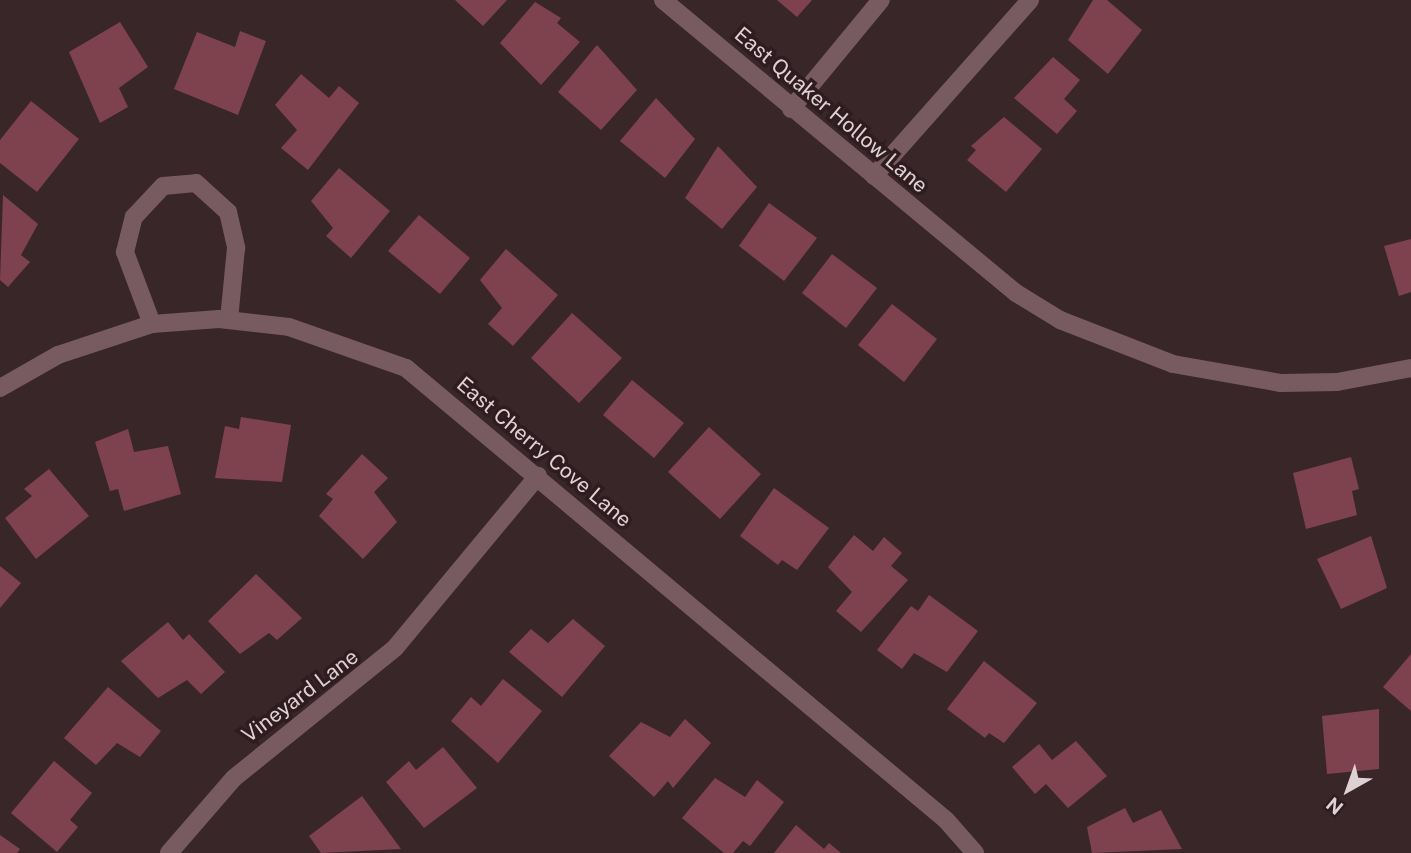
<!DOCTYPE html>
<html>
<head>
<meta charset="utf-8">
<style>
	body { margin:0 }
	#map { position:relative; width:1411px; height:853px; overflow:hidden; background:#392629; font-family:"Public Sans",sans-serif }
	div>[style] { position:absolute }
	.building>* { inset:0; background:#7e424f }
	.minor>* { height:18px; margin:-9px; padding:0 9px; transform-origin:9px; border-radius:9px; background:#785b60 }
	span { translate:-50% -50%; white-space:nowrap; text-align:center; line-height:1.15; -webkit-text-stroke:7px #2f1c20; paint-order:stroke }
	.street-label { font-size:21px; color:#ded1d3 }
	.north { position:absolute; left:1313px; top:755px; width:70px; height:70px; -webkit-text-stroke:5px #2f1c20; paint-order:stroke; rotate:220deg; font-size:19px; font-weight:700; line-height:28px; text-align:center; color:#ded1d3 }
	.north::after { content:''; display:block; margin:auto; width:24px; height:32px; background:#ded1d3; clip-path:polygon(50% 0,100% 100%,50% 72%,0 100%) }
</style>
</head>
<body>
<div id="map">
	<div class="building">
		<i style="clip-path:polygon(455px 0,507px 0,483px 26px)"></i>
		<i style="clip-path:polygon(777px 0,812px 0,797px 17px)"></i>
		<i style="clip-path:polygon(1093px 0,1107px 0,1142px 30px,1108px 74px,1068px 40px)"></i>
		<i style="clip-path:polygon(535px 2px,561px 18px,557px 23px,580px 42px,541px 85px,500px 43px)"></i>
		<i style="clip-path:polygon(120px 22px,148px 67px,119px 88px,128px 107px,100px 123px,69px 52px)"></i>
		<i style="clip-path:polygon(240px 31px,266px 41px,238px 115px,174px 89px,197px 32px,235px 47px)"></i>
		<i style="clip-path:polygon(597px 45px,637px 90px,601px 130px,558px 92px)"></i>
		<i style="clip-path:polygon(1053px 57px,1080px 80px,1064px 99px,1077px 111px,1057px 134px,1014px 98px)"></i>
		<i style="clip-path:polygon(301px 74px,329px 98px,339px 86px,359px 103px,308px 170px,281px 148px,297px 130px,275px 105px)"></i>
		<i style="clip-path:polygon(656px 98px,695px 139px,665px 178px,620px 141px)"></i>
		<i style="clip-path:polygon(31px 101px,79px 139px,37px 192px,0 163px,0 140px)"></i>
		<i style="clip-path:polygon(1004px 117px,1042px 149px,1006px 192px,967px 160px,976px 150px,971px 146px)"></i>
		<i style="clip-path:polygon(718px 146px,757px 187px,722px 229px,685px 198px)"></i>
		<i style="clip-path:polygon(339px 168px,390px 211px,351px 258px,326px 236px,333px 228px,311px 201px)"></i>
		<i style="clip-path:polygon(3px 195px,38px 224px,21px 255px,30px 262px,8px 287px,0 280px)"></i>
		<i style="clip-path:polygon(769px 203px,817px 238px,784px 281px,739px 246px)"></i>
		<i style="clip-path:polygon(419px 215px,470px 258px,440px 294px,388px 251px)"></i>
		<i style="clip-path:polygon(1411px 239px,1411px 292px,1399px 296px,1384px 246px)"></i>
		<i style="clip-path:polygon(506px 249px,558px 295px,513px 346px,488px 324px,502px 308px,480px 280px)"></i>
		<i style="clip-path:polygon(832px 254px,877px 288px,846px 328px,802px 293px)"></i>
		<i style="clip-path:polygon(892px 304px,937px 339px,904px 382px,858px 345px)"></i>
		<i style="clip-path:polygon(572px 313px,622px 358px,579px 403px,531px 358px)"></i>
		<i style="clip-path:polygon(632px 380px,684px 423px,654px 458px,603px 415px)"></i>
		<i style="clip-path:polygon(241px 417px,291px 425px,282px 482px,215px 478px,225px 426px,239px 429px)"></i>
		<i style="clip-path:polygon(709px 427px,761px 474px,720px 519px,668px 472px)"></i>
		<i style="clip-path:polygon(128px 429px,134px 452px,168px 446px,181px 494px,124px 511px,118px 489px,110px 491px,95px 442px)"></i>
		<i style="clip-path:polygon(362px 454px,388px 478px,374px 492px,397px 522px,363px 559px,319px 516px,333px 499px,326px 494px)"></i>
		<i style="clip-path:polygon(1351px 457px,1359px 489px,1352px 491px,1357px 515px,1306px 529px,1293px 473px)"></i>
		<i style="clip-path:polygon(49px 469px,89px 516px,36px 559px,5px 518px,32px 496px,24px 489px)"></i>
		<i style="clip-path:polygon(774px 488px,829px 528px,797px 570px,782px 560px,778px 565px,740px 536px)"></i>
		<i style="clip-path:polygon(854px 535px,873px 551px,884px 537px,902px 553px,891px 566px,908px 580px,861px 632px,836px 611px,852px 592px,828px 567px)"></i>
		<i style="clip-path:polygon(1371px 536px,1387px 588px,1341px 609px,1317px 559px)"></i>
		<i style="clip-path:polygon(0 566px,21px 583px,0 608px)"></i>
		<i style="clip-path:polygon(256px 574px,302px 618px,277px 640px,269px 633px,240px 654px,208px 621px)"></i>
		<i style="clip-path:polygon(929px 595px,978px 631px,947px 672px,914px 653px,902px 669px,877px 650px,911px 606px,918px 611px)"></i>
		<i style="clip-path:polygon(573px 619px,605px 646px,562px 697px,509px 652px,531px 629px,548px 643px)"></i>
		<i style="clip-path:polygon(168px 622px,183px 640px,189px 634px,225px 672px,201px 694px,187px 680px,158px 698px,121px 661px)"></i>
		<i style="clip-path:polygon(1411px 654px,1411px 711px,1383px 687px)"></i>
		<i style="clip-path:polygon(984px 661px,1037px 703px,1004px 743px,989px 733px,985px 738px,947px 709px)"></i>
		<i style="clip-path:polygon(503px 679px,542px 711px,498px 763px,451px 721px,471px 697px,481px 706px)"></i>
		<i style="clip-path:polygon(108px 687px,161px 731px,140px 757px,117px 743px,96px 765px,64px 738px)"></i>
		<i style="clip-path:polygon(1379px 709px,1379px 769px,1327px 774px,1322px 716px)"></i>
		<i style="clip-path:polygon(685px 719px,711px 743px,673px 788px,668px 781px,654px 797px,609px 756px,641px 722px,670px 737px)"></i>
		<i style="clip-path:polygon(1076px 741px,1107px 776px,1068px 808px,1046px 784px,1035px 794px,1012px 767px,1039px 744px,1052px 760px)"></i>
		<i style="clip-path:polygon(443px 747px,477px 788px,424px 828px,386px 782px,409px 761px,416px 770px)"></i>
		<i style="clip-path:polygon(54px 761px,92px 793px,70px 820px,78px 827px,57px 852px,11px 813px)"></i>
		<i style="clip-path:polygon(715px 778px,745px 797px,757px 780px,784px 802px,750px 846px,743px 841px,733px 853px,724px 853px,682px 818px)"></i>
		<i style="clip-path:polygon(362px 796px,401px 849px,321px 853px,309px 836px)"></i>
		<i style="clip-path:polygon(1125px 808px,1133px 823px,1161px 810px,1182px 849px,1092px 853px,1087px 827px)"></i>
		<i style="clip-path:polygon(796px 825px,824px 849px,829px 843px,841px 853px,774px 853px)"></i>
		<i style="clip-path:polygon(0 835px,20px 849px,17px 853px,0 853px)"></i>
	</div>
	<div class="minor">
		<i style="left:663px;top:0;width:459px;rotate:39.7deg"></i>
		<i style="left:1016px;top:293px;width:52px;rotate:31.5deg"></i>
		<i style="left:1060px;top:320px;width:121px;rotate:21.3deg"></i>
		<i style="left:1173px;top:364px;width:110px;rotate:10deg"></i>
		<i style="left:1281px;top:383px;width:56px;rotate:-1deg"></i>
		<i style="left:1337px;top:382px;width:75px;rotate:-10.7deg"></i>
		<i style="left:791px;top:109px;width:141px;rotate:-50.5deg"></i>
		<i style="left:874px;top:176px;width:235px;rotate:-48.4deg"></i>
		<i style="left:152px;top:324px;width:77px;rotate:-110.6deg"></i>
		<i style="left:125px;top:252px;width:36px;rotate:-76deg"></i>
		<i style="left:134px;top:217px;width:42px;rotate:-46.9deg"></i>
		<i style="left:163px;top:186px;width:33px;rotate:-5deg"></i>
		<i style="left:196px;top:183px;width:43px;rotate:42.2deg"></i>
		<i style="left:228px;top:212px;width:37px;rotate:77deg"></i>
		<i style="left:236px;top:248px;width:72px;rotate:95.6deg"></i>
		<i style="left:0;top:388px;width:67px;rotate:-29.6deg"></i>
		<i style="left:58px;top:355px;width:99px;rotate:-18.3deg"></i>
		<i style="left:152px;top:324px;width:67px;rotate:-4.3deg"></i>
		<i style="left:219px;top:319px;width:70px;rotate:6.5deg"></i>
		<i style="left:289px;top:327px;width:124px;rotate:19.3deg"></i>
		<i style="left:406px;top:368px;width:704px;rotate:39.93deg"></i>
		<i style="left:946px;top:820px;width:44px;rotate:48.7deg"></i>
		<i style="left:169px;top:853px;width:99px;rotate:-49.1deg"></i>
		<i style="left:234px;top:778px;width:207px;rotate:-38.9deg"></i>
		<i style="left:395px;top:648px;width:224px;rotate:-50.3deg"></i>
	</div>
	<div class="street-label">
		<span style="left:831px;top:110px;rotate:40deg">East Quaker Hollow Lane</span>
		<span style="left:544px;top:452px;rotate:40deg">East Cherry Cove Lane</span>
		<span style="left:300px;top:696px;rotate:-37deg">Vineyard Lane</span>
	</div>
	<div class="north">N</div>
</div>
</body>
</html>
